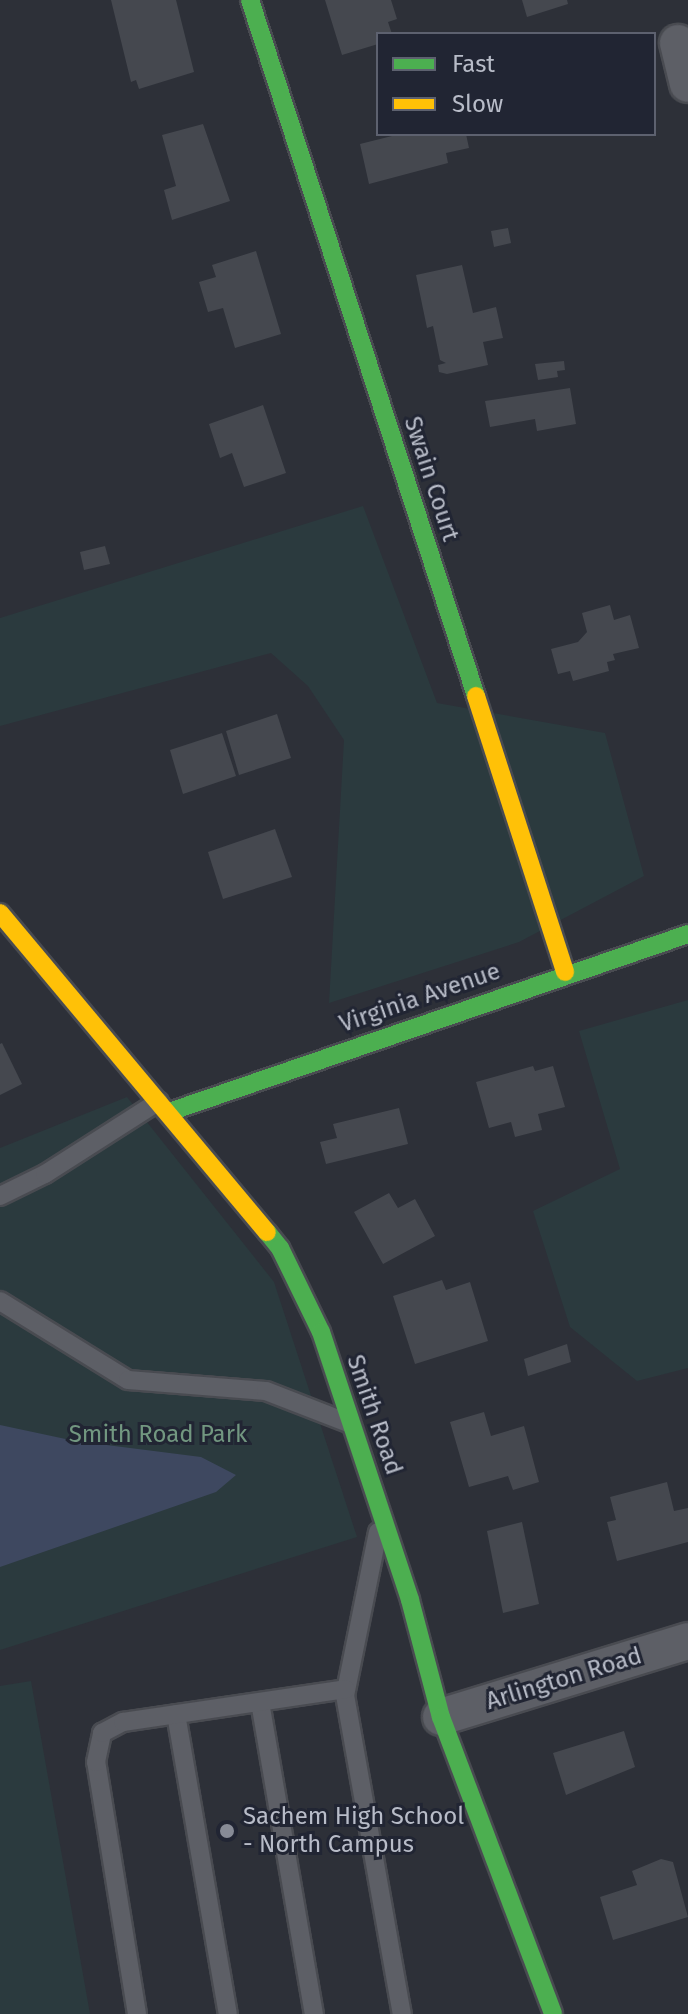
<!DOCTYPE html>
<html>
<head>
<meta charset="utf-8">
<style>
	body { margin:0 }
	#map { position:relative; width:688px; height:2014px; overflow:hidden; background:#2d3038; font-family:"Fira Sans",sans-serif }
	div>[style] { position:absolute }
	.green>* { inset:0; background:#2b3a3e }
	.water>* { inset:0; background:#3e4860 }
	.building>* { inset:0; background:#45484f }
	.roads { filter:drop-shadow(2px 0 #494b51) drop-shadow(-2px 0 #494b51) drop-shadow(0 2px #494b51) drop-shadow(0 -2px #494b51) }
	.lane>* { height:18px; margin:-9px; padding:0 9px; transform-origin:9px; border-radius:9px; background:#5d5f66 }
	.street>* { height:36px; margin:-18px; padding:0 18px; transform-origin:18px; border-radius:18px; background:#5d5f66 }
	.fast>* { height:18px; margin:-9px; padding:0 9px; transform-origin:9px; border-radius:9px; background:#4caf50 }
	.slow>* { height:18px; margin:-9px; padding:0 9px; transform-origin:9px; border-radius:9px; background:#ffc107 }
	.dots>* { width:22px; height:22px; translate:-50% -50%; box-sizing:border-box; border:4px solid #212533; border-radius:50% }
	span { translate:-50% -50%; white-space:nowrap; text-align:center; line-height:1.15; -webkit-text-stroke:6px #212533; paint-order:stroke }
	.street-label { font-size:24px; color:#b8bcc8 }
	.park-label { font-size:24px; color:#729780 }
	.poi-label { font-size:24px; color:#b8bcc8 }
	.left { translate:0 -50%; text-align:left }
	.legend { position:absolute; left:376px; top:32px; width:280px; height:104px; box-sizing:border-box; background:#212533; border:2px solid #5d616f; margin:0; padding:10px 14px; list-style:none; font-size:24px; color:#b8bcc8 }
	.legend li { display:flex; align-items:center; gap:16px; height:40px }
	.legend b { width:40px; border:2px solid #5d616f }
</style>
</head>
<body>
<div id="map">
	<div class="green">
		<i style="clip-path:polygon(363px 506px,437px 703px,605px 733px,644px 876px,519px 942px,329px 1003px,344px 740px,308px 686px,271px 653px,0 726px,0 618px)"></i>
		<i style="clip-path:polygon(688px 1000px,688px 1368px,637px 1381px,570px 1327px,533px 1211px,620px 1169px,579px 1031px)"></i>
		<i style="clip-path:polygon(127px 1097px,274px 1282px,357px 1537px,0 1650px,0 1148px)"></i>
		<i style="clip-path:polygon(31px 1681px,90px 2014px,0 2014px,0 1686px)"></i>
	</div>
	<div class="water">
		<i style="clip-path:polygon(0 1425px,75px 1441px,201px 1457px,236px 1475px,216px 1492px,0 1567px)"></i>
	</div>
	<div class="building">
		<i style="clip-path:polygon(111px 0,176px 0,194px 72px,139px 89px,136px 80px,131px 82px)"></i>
		<i style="clip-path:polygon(325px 0,391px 0,397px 19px,388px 22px,392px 34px,378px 34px,378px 44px,342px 55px)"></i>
		<i style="clip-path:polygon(522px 0,567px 0,568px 4px,527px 17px)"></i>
		<i style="clip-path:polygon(203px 124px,230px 201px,172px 220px,164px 190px,176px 186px,162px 135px)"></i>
		<i style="clip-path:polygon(400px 134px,466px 134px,469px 148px,446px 153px,448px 163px,369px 184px,360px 144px)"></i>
		<i style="clip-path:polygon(508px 228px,511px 243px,494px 247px,491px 231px)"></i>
		<i style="clip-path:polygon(256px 251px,281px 334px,235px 348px,223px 308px,208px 312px,199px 282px,216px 277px,212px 265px)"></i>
		<i style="clip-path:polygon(462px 265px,473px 313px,496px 307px,503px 338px,483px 342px,488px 365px,447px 374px,439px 372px,438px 365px,446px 363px,440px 360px,433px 326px,427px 328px,416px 275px)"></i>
		<i style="clip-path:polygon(564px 361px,565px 370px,557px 371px,558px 377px,538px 380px,535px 364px)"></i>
		<i style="clip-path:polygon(570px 388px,576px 424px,537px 431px,535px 419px,490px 427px,485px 401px)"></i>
		<i style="clip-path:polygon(263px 405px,286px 473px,244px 487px,232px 453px,220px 458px,209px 424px)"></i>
		<i style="clip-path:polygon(105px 546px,110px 564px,84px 570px,80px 552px)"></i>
		<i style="clip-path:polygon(610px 605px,614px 620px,630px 615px,639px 648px,613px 654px,615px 660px,607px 662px,609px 671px,573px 681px,570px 671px,558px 674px,551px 649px,578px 642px,587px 632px,582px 613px)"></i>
		<i style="clip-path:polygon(277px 714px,291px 758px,239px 775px,226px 731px)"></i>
		<i style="clip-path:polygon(222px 733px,236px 776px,183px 794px,170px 750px)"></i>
		<i style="clip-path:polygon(275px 829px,292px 877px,223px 899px,208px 852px)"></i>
		<i style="clip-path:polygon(2px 1043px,22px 1084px,0 1095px,0 1044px)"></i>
		<i style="clip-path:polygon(533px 1066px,535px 1071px,553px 1066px,565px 1107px,538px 1114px,542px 1130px,515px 1137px,511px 1122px,489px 1128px,476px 1082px)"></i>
		<i style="clip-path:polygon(399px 1108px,408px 1144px,326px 1164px,320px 1142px,337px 1138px,333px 1124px)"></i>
		<i style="clip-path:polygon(389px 1193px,398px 1208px,415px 1199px,435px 1236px,383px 1264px,354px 1212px)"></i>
		<i style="clip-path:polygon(442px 1280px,446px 1290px,470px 1282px,488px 1341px,415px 1364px,393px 1296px)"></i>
		<i style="clip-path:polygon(567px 1344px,571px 1362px,528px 1376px,524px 1359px)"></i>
		<i style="clip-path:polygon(484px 1412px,491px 1436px,524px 1426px,539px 1482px,513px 1490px,508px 1476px,469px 1487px,450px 1422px)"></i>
		<i style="clip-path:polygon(667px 1482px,674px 1511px,688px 1508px,688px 1542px,617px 1561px,607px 1522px,616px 1520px,610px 1497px)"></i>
		<i style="clip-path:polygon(522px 1522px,539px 1604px,503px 1613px,487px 1531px)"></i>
		<i style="clip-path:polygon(624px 1731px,635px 1767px,566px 1795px,553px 1753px)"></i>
		<i style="clip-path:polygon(661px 1859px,673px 1862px,688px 1917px,613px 1940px,600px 1897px,637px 1885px,632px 1871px)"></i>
	</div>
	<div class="roads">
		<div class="lane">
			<i style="left:0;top:1196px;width:50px;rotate:-26.1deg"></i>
			<i style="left:45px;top:1174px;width:135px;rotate:-32.6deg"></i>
			<i style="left:0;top:1301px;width:150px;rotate:31.7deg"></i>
			<i style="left:128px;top:1380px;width:138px;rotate:4.6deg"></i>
			<i style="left:266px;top:1391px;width:88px;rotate:21.3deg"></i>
			<i style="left:378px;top:1532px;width:166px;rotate:101.4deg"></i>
			<i style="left:345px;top:1695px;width:324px;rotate:79.9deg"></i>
			<i style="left:260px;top:1702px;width:317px;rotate:80.2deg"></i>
			<i style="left:176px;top:1714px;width:304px;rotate:80.2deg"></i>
			<i style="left:137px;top:2014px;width:255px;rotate:-99.2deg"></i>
			<i style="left:96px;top:1762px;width:30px;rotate:-78deg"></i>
			<i style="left:102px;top:1733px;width:24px;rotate:-28deg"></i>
			<i style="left:123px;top:1722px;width:225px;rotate:-8.4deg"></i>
		</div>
		<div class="street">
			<i style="left:678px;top:43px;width:42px;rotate:76.3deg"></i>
			<i style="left:441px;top:1717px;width:258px;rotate:-17.1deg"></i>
		</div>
		<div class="fast">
			<i style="left:250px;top:0;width:732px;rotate:72.01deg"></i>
			<i style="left:169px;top:1112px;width:549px;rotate:-18.93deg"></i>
			<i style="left:267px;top:1232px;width:21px;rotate:51deg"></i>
			<i style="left:280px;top:1248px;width:93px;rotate:64deg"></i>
			<i style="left:321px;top:1332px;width:282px;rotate:71.6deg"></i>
			<i style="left:410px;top:1600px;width:121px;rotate:75.2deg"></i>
			<i style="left:441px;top:1717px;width:317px;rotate:69.3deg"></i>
		</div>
		<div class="slow">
			<i style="left:476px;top:696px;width:290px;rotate:72.1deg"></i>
			<i style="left:0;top:913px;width:416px;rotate:50.1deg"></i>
		</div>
	</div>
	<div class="dots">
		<i style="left:227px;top:1831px;background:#878b96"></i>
	</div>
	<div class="street-label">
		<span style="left:431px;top:479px;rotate:72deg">Swain Court</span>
		<span style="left:420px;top:998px;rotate:-19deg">Virginia Avenue</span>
		<span style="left:374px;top:1415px;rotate:71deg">Smith Road</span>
		<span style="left:564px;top:1679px;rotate:-17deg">Arlington Road</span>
	</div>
	<div class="park-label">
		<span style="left:158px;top:1435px">Smith Road Park</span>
	</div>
	<div class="poi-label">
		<span class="left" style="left:243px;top:1831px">Sachem High School<br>- North Campus</span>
	</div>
	<ul class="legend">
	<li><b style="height:10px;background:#4caf50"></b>Fast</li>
	<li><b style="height:10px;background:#ffc107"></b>Slow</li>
	</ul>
</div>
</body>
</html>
